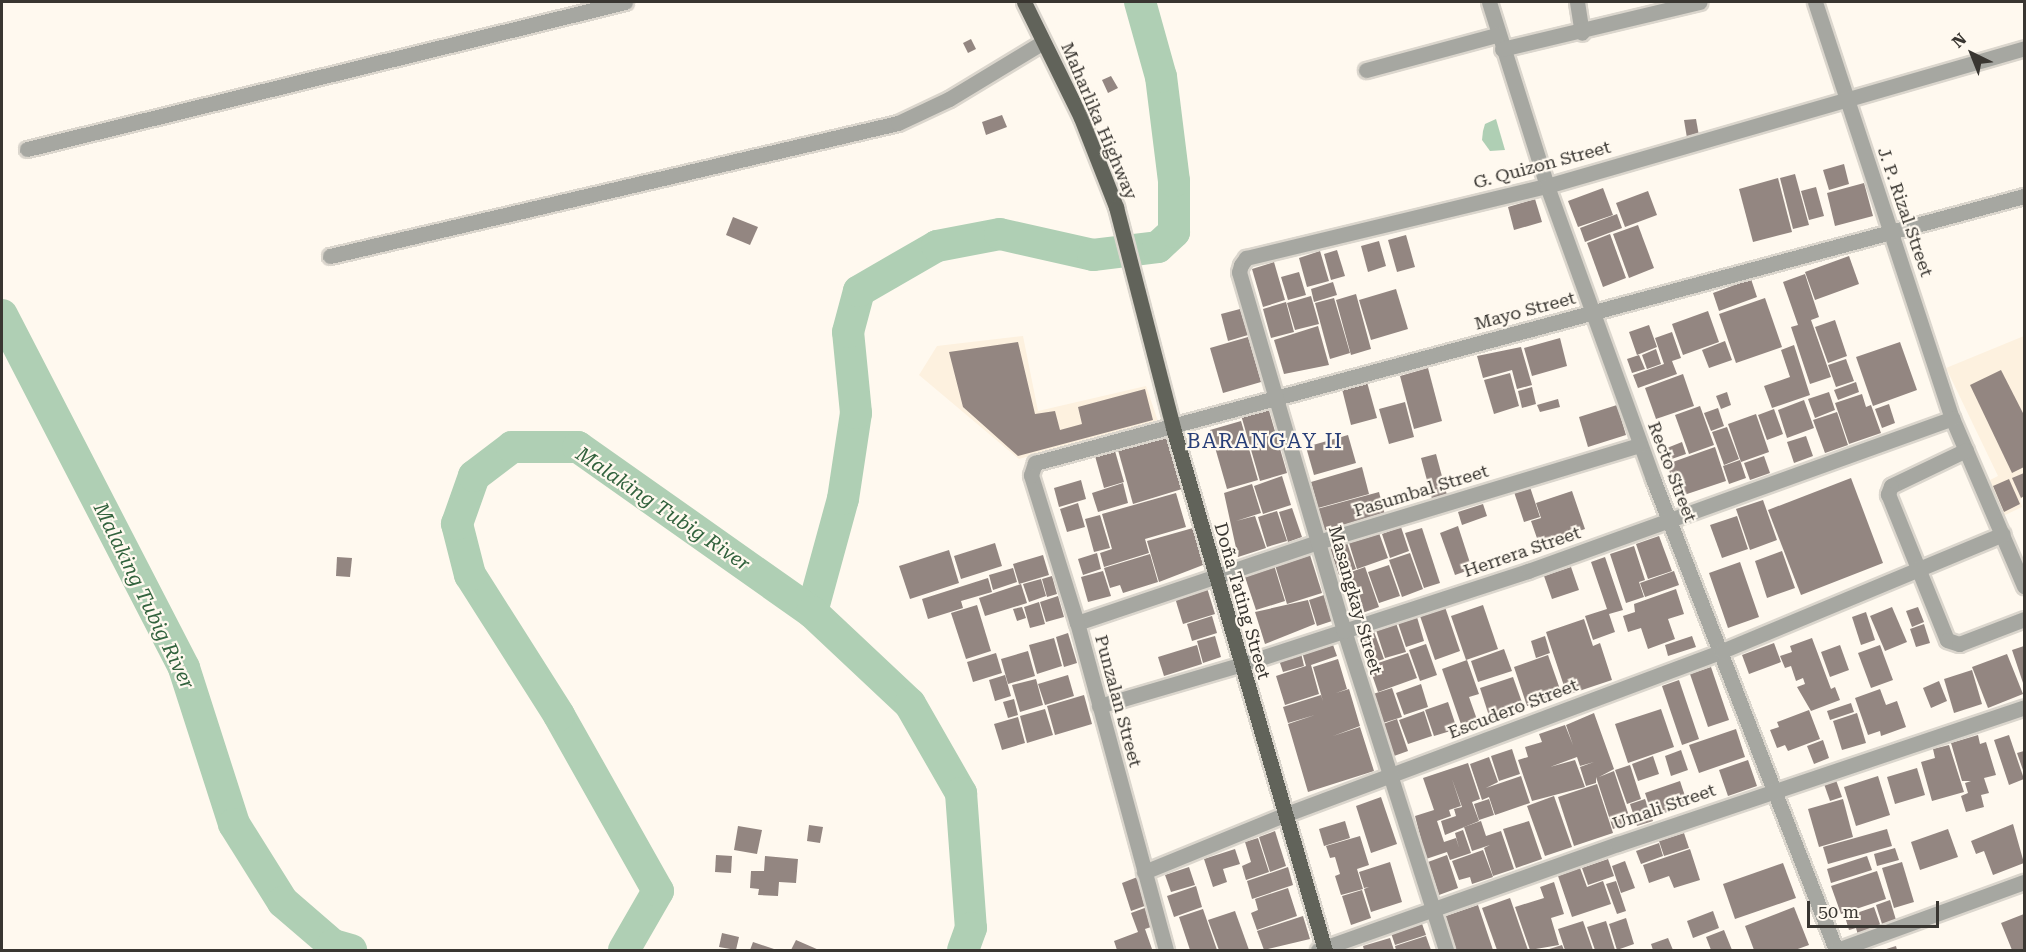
<!DOCTYPE html>
<html>
<head>
<meta charset="utf-8">
<style>
	body { margin:0 }
	#map { position:relative; width:2026px; height:952px; overflow:hidden; background:#fff9ef; font-family:"Roboto Serif",serif }
	div>[style] { position:absolute }
	.built>* { inset:0; background:#fdf1df }
	.water>* { inset:0; background:#afcfb4 }
	.river>* { height:32px; margin:-16px; padding:0 16px; transform-origin:16px; border-radius:16px; background:#afcfb4 }
	.building>* { inset:0; background:#938681 }
	.roads { filter:drop-shadow(2px 0 #dbd6cd) drop-shadow(-2px 0 #dbd6cd) drop-shadow(0 2px #dbd6cd) drop-shadow(0 -2px #dbd6cd) }
	.minor>* { height:15px; margin:-7.5px; padding:0 7.5px; transform-origin:7.5px; border-radius:7.5px; background:#a6a7a1 }
	.major>* { height:15px; margin:-7.5px; padding:0 7.5px; transform-origin:7.5px; border-radius:7.5px; background:#61635a }
	span { translate:-50% -50%; white-space:nowrap; text-align:center; line-height:1.15; -webkit-text-stroke:4.5px #fff9ef; paint-order:stroke }
	.street-label { font-size:18px; color:#393631 }
	.water-label { font-size:20px; color:#32623d; font-style:italic }
	.quarter-label { font-size:21px; color:#283e77; letter-spacing:1.5px }
	.frame { position:absolute; inset:0; border:3px solid #393631; pointer-events:none }
	.north { position:absolute; left:1942px; top:24px; width:60px; height:60px; -webkit-text-stroke:4px #fff9ef; paint-order:stroke; rotate:317deg; font-size:16px; font-weight:700; line-height:24px; text-align:center; color:#393631 }
	.north::after { content:''; display:block; margin:auto; width:21px; height:27px; background:#393631; clip-path:polygon(50% 0,100% 100%,50% 72%,0 100%) }
	.scale { position:absolute; left:1807px; top:901px; width:132px; height:27px; box-sizing:border-box; border:3px solid #393631; border-top:0; padding-left:8px; font-size:18px; line-height:21px; white-space:nowrap; color:#393631; -webkit-text-stroke:4px #fff9ef; paint-order:stroke }
</style>
</head>
<body>
<div id="map">
	<div class="built">
		<i style="clip-path:polygon(1023px 336px,1038px 411px,1146px 386px,1158px 421px,1019px 459px,919px 375px,937px 346px)"></i>
		<i style="clip-path:polygon(2024px 336px,2024px 497px,2020px 500px,2022px 507px,2001px 517px,1986px 482px,1998px 476px,1946px 368px)"></i>
	</div>
	<div class="water">
		<i style="clip-path:polygon(1496px 119px,1505px 150px,1490px 151px,1482px 140px,1483px 131px,1485px 124px)"></i>
	</div>
	<div class="river">
		<i style="left:2px;top:315px;width:397px;rotate:62.7deg"></i>
		<i style="left:184px;top:668px;width:164px;rotate:72.2deg"></i>
		<i style="left:234px;top:824px;width:92px;rotate:57.9deg"></i>
		<i style="left:283px;top:902px;width:66px;rotate:40.7deg"></i>
		<i style="left:333px;top:945px;width:19px;rotate:16deg"></i>
		<i style="left:812px;top:612px;width:117px;rotate:-74.7deg"></i>
		<i style="left:843px;top:499px;width:87px;rotate:-81.4deg"></i>
		<i style="left:856px;top:413px;width:81px;rotate:-95.6deg"></i>
		<i style="left:848px;top:332px;width:42px;rotate:-75deg"></i>
		<i style="left:859px;top:291px;width:90px;rotate:-30deg"></i>
		<i style="left:937px;top:246px;width:64px;rotate:-10.8deg"></i>
		<i style="left:1000px;top:234px;width:95px;rotate:12.7deg"></i>
		<i style="left:1093px;top:255px;width:65px;rotate:-7deg"></i>
		<i style="left:1158px;top:247px;width:22px;rotate:-43deg"></i>
		<i style="left:1174px;top:232px;width:51px;rotate:-90deg"></i>
		<i style="left:1174px;top:181px;width:105px;rotate:-97.1deg"></i>
		<i style="left:1161px;top:77px;width:78px;rotate:-105.6deg"></i>
		<i style="left:624px;top:950px;width:68px;rotate:-60deg"></i>
		<i style="left:658px;top:891px;width:202px;rotate:-119.4deg"></i>
		<i style="left:559px;top:715px;width:166px;rotate:-122.4deg"></i>
		<i style="left:470px;top:575px;width:53px;rotate:-104.3deg"></i>
		<i style="left:457px;top:524px;width:51px;rotate:-70.5deg"></i>
		<i style="left:474px;top:476px;width:48px;rotate:-37.3deg"></i>
		<i style="left:512px;top:447px;width:66px"></i>
		<i style="left:578px;top:447px;width:286px;rotate:35.2deg"></i>
		<i style="left:812px;top:612px;width:134px;rotate:43.2deg"></i>
		<i style="left:910px;top:704px;width:103px;rotate:60.2deg"></i>
		<i style="left:961px;top:793px;width:135px;rotate:85.8deg"></i>
		<i style="left:971px;top:928px;width:23px;rotate:110deg"></i>
	</div>
	<div class="building">
		<i style="clip-path:polygon(971px 39px,976px 49px,968px 53px,963px 43px)"></i>
		<i style="clip-path:polygon(1111px 76px,1118px 88px,1108px 93px,1102px 80px)"></i>
		<i style="clip-path:polygon(1002px 115px,1007px 127px,986px 135px,982px 122px)"></i>
		<i style="clip-path:polygon(1696px 119px,1699px 136px,1687px 138px,1684px 120px)"></i>
		<i style="clip-path:polygon(1844px 164px,1849px 184px,1829px 190px,1823px 170px)"></i>
		<i style="clip-path:polygon(1795px 174px,1809px 225px,1793px 229px,1780px 178px)"></i>
		<i style="clip-path:polygon(1778px 178px,1792px 232px,1753px 242px,1739px 189px)"></i>
		<i style="clip-path:polygon(1864px 183px,1873px 216px,1835px 226px,1827px 193px)"></i>
		<i style="clip-path:polygon(1816px 187px,1824px 216px,1809px 220px,1801px 191px)"></i>
		<i style="clip-path:polygon(1603px 188px,1613px 215px,1578px 227px,1568px 201px)"></i>
		<i style="clip-path:polygon(1648px 191px,1657px 215px,1625px 227px,1616px 203px)"></i>
		<i style="clip-path:polygon(1535px 199px,1542px 222px,1514px 230px,1508px 207px)"></i>
		<i style="clip-path:polygon(1617px 214px,1622px 228px,1585px 242px,1580px 228px)"></i>
		<i style="clip-path:polygon(733px 217px,758px 227px,750px 245px,726px 235px)"></i>
		<i style="clip-path:polygon(1638px 225px,1654px 268px,1629px 278px,1613px 234px)"></i>
		<i style="clip-path:polygon(1610px 234px,1626px 278px,1603px 287px,1587px 243px)"></i>
		<i style="clip-path:polygon(1406px 235px,1415px 267px,1397px 272px,1388px 240px)"></i>
		<i style="clip-path:polygon(1379px 241px,1386px 266px,1368px 272px,1361px 246px)"></i>
		<i style="clip-path:polygon(1337px 250px,1345px 276px,1331px 280px,1324px 254px)"></i>
		<i style="clip-path:polygon(1320px 251px,1329px 281px,1307px 287px,1299px 258px)"></i>
		<i style="clip-path:polygon(1849px 256px,1859px 284px,1815px 300px,1805px 272px)"></i>
		<i style="clip-path:polygon(1274px 262px,1285px 300px,1263px 307px,1252px 269px)"></i>
		<i style="clip-path:polygon(1299px 272px,1306px 295px,1288px 300px,1281px 277px)"></i>
		<i style="clip-path:polygon(1805px 274px,1819px 317px,1811px 320px,1831px 377px,1810px 384px,1791px 327px,1798px 325px,1783px 282px)"></i>
		<i style="clip-path:polygon(1751px 279px,1757px 297px,1719px 311px,1713px 293px)"></i>
		<i style="clip-path:polygon(1333px 282px,1337px 295px,1314px 302px,1311px 289px)"></i>
		<i style="clip-path:polygon(1396px 289px,1408px 329px,1371px 340px,1359px 300px)"></i>
		<i style="clip-path:polygon(1356px 294px,1371px 349px,1351px 355px,1336px 300px)"></i>
		<i style="clip-path:polygon(1311px 296px,1319px 324px,1295px 330px,1287px 303px)"></i>
		<i style="clip-path:polygon(1334px 298px,1350px 353px,1330px 359px,1315px 303px)"></i>
		<i style="clip-path:polygon(1765px 298px,1782px 347px,1736px 363px,1719px 314px)"></i>
		<i style="clip-path:polygon(1286px 302px,1294px 332px,1271px 338px,1263px 309px)"></i>
		<i style="clip-path:polygon(1240px 309px,1248px 335px,1228px 341px,1221px 314px)"></i>
		<i style="clip-path:polygon(1708px 311px,1719px 342px,1683px 355px,1672px 324px)"></i>
		<i style="clip-path:polygon(1835px 320px,1847px 356px,1828px 363px,1815px 327px)"></i>
		<i style="clip-path:polygon(1649px 325px,1657px 347px,1637px 355px,1629px 332px)"></i>
		<i style="clip-path:polygon(1318px 326px,1329px 365px,1284px 374px,1274px 340px)"></i>
		<i style="clip-path:polygon(1672px 332px,1681px 358px,1672px 361px,1677px 374px,1638px 388px,1633px 375px,1664px 364px,1655px 338px)"></i>
		<i style="clip-path:polygon(1248px 337px,1261px 382px,1223px 393px,1210px 348px)"></i>
		<i style="clip-path:polygon(1560px 338px,1567px 366px,1532px 376px,1524px 348px)"></i>
		<i style="clip-path:polygon(1725px 341px,1732px 360px,1709px 368px,1702px 350px)"></i>
		<i style="clip-path:polygon(1018px 342px,1035px 414px,1055px 411px,1060px 430px,1082px 424px,1078px 407px,1145px 389px,1153px 420px,1018px 456px,963px 407px,949px 352px)"></i>
		<i style="clip-path:polygon(1900px 342px,1917px 390px,1873px 406px,1856px 357px)"></i>
		<i style="clip-path:polygon(1794px 345px,1810px 395px,1772px 408px,1764px 386px,1790px 377px,1781px 350px)"></i>
		<i style="clip-path:polygon(1521px 347px,1532px 385px,1517px 389px,1512px 370px,1483px 378px,1477px 356px)"></i>
		<i style="clip-path:polygon(1656px 349px,1661px 364px,1647px 369px,1642px 355px)"></i>
		<i style="clip-path:polygon(1639px 355px,1645px 369px,1632px 373px,1627px 359px)"></i>
		<i style="clip-path:polygon(1846px 359px,1854px 381px,1836px 387px,1828px 365px)"></i>
		<i style="clip-path:polygon(1428px 368px,1442px 421px,1414px 429px,1400px 376px)"></i>
		<i style="clip-path:polygon(2001px 370px,2024px 415px,2024px 467px,2012px 473px,1970px 385px)"></i>
		<i style="clip-path:polygon(1510px 373px,1519px 406px,1494px 414px,1484px 380px)"></i>
		<i style="clip-path:polygon(1683px 374px,1694px 406px,1656px 419px,1645px 388px)"></i>
		<i style="clip-path:polygon(1367px 382px,1377px 418px,1351px 425px,1342px 389px)"></i>
		<i style="clip-path:polygon(1856px 382px,1859px 392px,1838px 400px,1834px 390px)"></i>
		<i style="clip-path:polygon(1532px 387px,1536px 404px,1522px 408px,1518px 391px)"></i>
		<i style="clip-path:polygon(1727px 392px,1731px 405px,1721px 409px,1716px 396px)"></i>
		<i style="clip-path:polygon(1829px 392px,1835px 410px,1815px 418px,1808px 399px)"></i>
		<i style="clip-path:polygon(1862px 394px,1866px 407px,1871px 405px,1881px 433px,1849px 444px,1835px 403px)"></i>
		<i style="clip-path:polygon(1558px 399px,1560px 407px,1540px 412px,1537px 405px)"></i>
		<i style="clip-path:polygon(1804px 400px,1814px 428px,1787px 438px,1778px 410px)"></i>
		<i style="clip-path:polygon(1405px 402px,1414px 437px,1389px 444px,1379px 409px)"></i>
		<i style="clip-path:polygon(1889px 404px,1895px 423px,1882px 428px,1875px 409px)"></i>
		<i style="clip-path:polygon(1617px 405px,1626px 435px,1588px 447px,1579px 417px)"></i>
		<i style="clip-path:polygon(1700px 406px,1714px 445px,1689px 454px,1675px 415px)"></i>
		<i style="clip-path:polygon(1268px 407px,1287px 473px,1260px 481px,1241px 415px)"></i>
		<i style="clip-path:polygon(1718px 408px,1724px 426px,1711px 431px,1704px 413px)"></i>
		<i style="clip-path:polygon(1774px 409px,1783px 434px,1767px 440px,1758px 415px)"></i>
		<i style="clip-path:polygon(1837px 412px,1848px 445px,1825px 453px,1813px 420px)"></i>
		<i style="clip-path:polygon(1756px 414px,1769px 452px,1741px 462px,1728px 424px)"></i>
		<i style="clip-path:polygon(1241px 421px,1258px 480px,1227px 489px,1210px 430px)"></i>
		<i style="clip-path:polygon(1727px 427px,1739px 459px,1724px 465px,1712px 432px)"></i>
		<i style="clip-path:polygon(1348px 435px,1356px 463px,1314px 475px,1306px 447px)"></i>
		<i style="clip-path:polygon(1167px 436px,1182px 489px,1133px 504px,1118px 450px)"></i>
		<i style="clip-path:polygon(1806px 436px,1813px 456px,1794px 463px,1787px 442px)"></i>
		<i style="clip-path:polygon(1682px 442px,1686px 454px,1666px 461px,1662px 450px)"></i>
		<i style="clip-path:polygon(1715px 447px,1726px 481px,1678px 497px,1667px 464px)"></i>
		<i style="clip-path:polygon(1115px 451px,1124px 482px,1104px 488px,1095px 456px)"></i>
		<i style="clip-path:polygon(1436px 454px,1447px 495px,1432px 499px,1421px 458px)"></i>
		<i style="clip-path:polygon(1764px 456px,1770px 473px,1750px 480px,1744px 463px)"></i>
		<i style="clip-path:polygon(1740px 460px,1746px 478px,1729px 484px,1723px 466px)"></i>
		<i style="clip-path:polygon(1362px 467px,1369px 494px,1318px 508px,1311px 482px)"></i>
		<i style="clip-path:polygon(2024px 473px,2024px 496px,2021px 498px,2012px 478px)"></i>
		<i style="clip-path:polygon(1282px 476px,1291px 505px,1263px 514px,1254px 486px)"></i>
		<i style="clip-path:polygon(1851px 478px,1883px 563px,1801px 595px,1768px 510px)"></i>
		<i style="clip-path:polygon(2009px 479px,2020px 504px,2004px 512px,1993px 486px)"></i>
		<i style="clip-path:polygon(1081px 480px,1086px 499px,1059px 507px,1054px 488px)"></i>
		<i style="clip-path:polygon(1123px 483px,1128px 503px,1098px 512px,1092px 493px)"></i>
		<i style="clip-path:polygon(1252px 484px,1261px 513px,1236px 521px,1255px 516px,1266px 548px,1238px 557px,1224px 493px)"></i>
		<i style="clip-path:polygon(1530px 487px,1540px 517px,1524px 522px,1514px 492px)"></i>
		<i style="clip-path:polygon(1572px 491px,1585px 529px,1539px 544px,1531px 521px,1541px 518px,1536px 503px)"></i>
		<i style="clip-path:polygon(1379px 492px,1385px 515px,1323px 531px,1317px 509px)"></i>
		<i style="clip-path:polygon(1176px 493px,1186px 527px,1145px 539px,1149px 553px,1104px 567px,1100px 553px,1112px 549px,1102px 514px)"></i>
		<i style="clip-path:polygon(1763px 500px,1777px 540px,1750px 550px,1736px 509px)"></i>
		<i style="clip-path:polygon(1078px 503px,1085px 527px,1067px 532px,1060px 509px)"></i>
		<i style="clip-path:polygon(1483px 504px,1487px 516px,1462px 525px,1458px 512px)"></i>
		<i style="clip-path:polygon(1292px 508px,1302px 537px,1288px 542px,1279px 512px)"></i>
		<i style="clip-path:polygon(1277px 511px,1287px 541px,1267px 547px,1258px 517px)"></i>
		<i style="clip-path:polygon(1100px 515px,1110px 548px,1094px 552px,1085px 519px)"></i>
		<i style="clip-path:polygon(1737px 516px,1748px 549px,1722px 558px,1710px 525px)"></i>
		<i style="clip-path:polygon(1458px 526px,1472px 569px,1455px 575px,1440px 533px)"></i>
		<i style="clip-path:polygon(1401px 527px,1409px 551px,1390px 558px,1382px 534px)"></i>
		<i style="clip-path:polygon(1193px 528px,1203px 565px,1159px 582px,1147px 541px)"></i>
		<i style="clip-path:polygon(1422px 528px,1440px 583px,1424px 588px,1405px 533px)"></i>
		<i style="clip-path:polygon(1379px 533px,1388px 558px,1357px 569px,1349px 543px)"></i>
		<i style="clip-path:polygon(1659px 536px,1672px 571px,1648px 579px,1636px 544px)"></i>
		<i style="clip-path:polygon(995px 543px,1002px 566px,961px 579px,954px 556px)"></i>
		<i style="clip-path:polygon(1347px 543px,1356px 569px,1339px 575px,1330px 549px)"></i>
		<i style="clip-path:polygon(1634px 546px,1645px 580px,1639px 582px,1644px 597px,1626px 603px,1610px 554px)"></i>
		<i style="clip-path:polygon(949px 550px,959px 583px,910px 599px,899px 566px)"></i>
		<i style="clip-path:polygon(1782px 551px,1795px 588px,1767px 598px,1755px 561px)"></i>
		<i style="clip-path:polygon(1097px 553px,1101px 569px,1083px 575px,1078px 559px)"></i>
		<i style="clip-path:polygon(1410px 553px,1423px 589px,1402px 597px,1389px 560px)"></i>
		<i style="clip-path:polygon(1150px 554px,1158px 582px,1123px 593px,1120px 585px,1110px 588px,1104px 568px)"></i>
		<i style="clip-path:polygon(1043px 555px,1049px 575px,1019px 584px,1013px 564px)"></i>
		<i style="clip-path:polygon(1310px 555px,1322px 593px,1287px 604px,1275px 565px)"></i>
		<i style="clip-path:polygon(337px 557px,352px 558px,350px 577px,336px 576px)"></i>
		<i style="clip-path:polygon(1605px 557px,1623px 610px,1609px 614px,1615px 632px,1593px 640px,1585px 616px,1607px 609px,1591px 562px)"></i>
		<i style="clip-path:polygon(1740px 562px,1759px 617px,1728px 628px,1709px 573px)"></i>
		<i style="clip-path:polygon(1274px 565px,1285px 601px,1256px 610px,1244px 574px)"></i>
		<i style="clip-path:polygon(1389px 565px,1400px 596px,1379px 603px,1368px 572px)"></i>
		<i style="clip-path:polygon(1365px 567px,1379px 607px,1354px 616px,1340px 576px)"></i>
		<i style="clip-path:polygon(1571px 567px,1579px 590px,1552px 599px,1544px 576px)"></i>
		<i style="clip-path:polygon(1013px 568px,1017px 582px,993px 590px,989px 575px)"></i>
		<i style="clip-path:polygon(1103px 571px,1111px 596px,1088px 602px,1081px 577px)"></i>
		<i style="clip-path:polygon(1674px 571px,1679px 585px,1645px 597px,1640px 583px)"></i>
		<i style="clip-path:polygon(1052px 576px,1057px 594px,1047px 597px,1042px 579px)"></i>
		<i style="clip-path:polygon(988px 578px,992px 592px,961px 601px,963px 608px,928px 619px,922px 599px)"></i>
		<i style="clip-path:polygon(1041px 579px,1046px 596px,1029px 602px,1023px 584px)"></i>
		<i style="clip-path:polygon(1021px 584px,1027px 603px,985px 616px,979px 598px)"></i>
		<i style="clip-path:polygon(1207px 588px,1215px 614px,1183px 624px,1175px 598px)"></i>
		<i style="clip-path:polygon(1676px 589px,1684px 614px,1668px 619px,1675px 639px,1648px 649px,1641px 628px,1628px 632px,1623px 616px,1635px 612px,1634px 604px)"></i>
		<i style="clip-path:polygon(1324px 595px,1332px 621px,1317px 626px,1309px 600px)"></i>
		<i style="clip-path:polygon(1058px 596px,1064px 617px,1046px 622px,1040px 602px)"></i>
		<i style="clip-path:polygon(1308px 600px,1315px 624px,1265px 644px,1255px 612px)"></i>
		<i style="clip-path:polygon(1039px 602px,1045px 624px,1030px 628px,1024px 607px)"></i>
		<i style="clip-path:polygon(977px 605px,991px 651px,966px 659px,951px 613px)"></i>
		<i style="clip-path:polygon(1483px 605px,1498px 649px,1466px 660px,1451px 616px)"></i>
		<i style="clip-path:polygon(1022px 607px,1026px 618px,1017px 621px,1013px 609px)"></i>
		<i style="clip-path:polygon(1445px 607px,1460px 651px,1435px 660px,1420px 616px)"></i>
		<i style="clip-path:polygon(1892px 607px,1907px 642px,1885px 651px,1870px 616px)"></i>
		<i style="clip-path:polygon(1918px 607px,1924px 622px,1912px 627px,1906px 611px)"></i>
		<i style="clip-path:polygon(1866px 612px,1875px 640px,1861px 645px,1852px 617px)"></i>
		<i style="clip-path:polygon(1212px 616px,1217px 633px,1192px 641px,1187px 624px)"></i>
		<i style="clip-path:polygon(1417px 617px,1424px 641px,1406px 647px,1398px 623px)"></i>
		<i style="clip-path:polygon(1584px 619px,1593px 646px,1600px 643px,1612px 680px,1567px 695px,1546px 632px)"></i>
		<i style="clip-path:polygon(1395px 620px,1406px 652px,1385px 658px,1375px 627px)"></i>
		<i style="clip-path:polygon(1924px 624px,1930px 643px,1916px 647px,1910px 629px)"></i>
		<i style="clip-path:polygon(1373px 629px,1384px 659px,1368px 664px,1358px 634px)"></i>
		<i style="clip-path:polygon(1068px 633px,1077px 663px,1064px 667px,1056px 637px)"></i>
		<i style="clip-path:polygon(1215px 636px,1221px 657px,1203px 663px,1197px 641px)"></i>
		<i style="clip-path:polygon(1545px 636px,1550px 653px,1536px 658px,1531px 641px)"></i>
		<i style="clip-path:polygon(1692px 636px,1696px 647px,1668px 656px,1665px 645px)"></i>
		<i style="clip-path:polygon(1054px 638px,1062px 666px,1037px 674px,1029px 645px)"></i>
		<i style="clip-path:polygon(1812px 638px,1831px 689px,1835px 687px,1840px 700px,1811px 711px,1797px 687px,1805px 684px,1803px 678px,1796px 681px,1791px 666px,1785px 668px,1780px 656px,1792px 652px,1790px 646px)"></i>
		<i style="clip-path:polygon(1332px 642px,1337px 656px,1311px 665px,1319px 694px,1285px 705px,1276px 676px,1306px 666px,1302px 652px)"></i>
		<i style="clip-path:polygon(1774px 643px,1781px 662px,1749px 674px,1742px 655px)"></i>
		<i style="clip-path:polygon(1426px 644px,1437px 675px,1420px 681px,1409px 650px)"></i>
		<i style="clip-path:polygon(1197px 645px,1202px 664px,1164px 676px,1158px 657px)"></i>
		<i style="clip-path:polygon(1840px 645px,1849px 670px,1830px 677px,1821px 652px)"></i>
		<i style="clip-path:polygon(1880px 645px,1893px 680px,1871px 688px,1858px 653px)"></i>
		<i style="clip-path:polygon(2024px 646px,2024px 686px,2012px 650px)"></i>
		<i style="clip-path:polygon(1504px 649px,1512px 671px,1478px 682px,1471px 661px)"></i>
		<i style="clip-path:polygon(1028px 651px,1035px 676px,1008px 684px,1001px 659px)"></i>
		<i style="clip-path:polygon(996px 653px,1002px 673px,973px 682px,967px 662px)"></i>
		<i style="clip-path:polygon(1301px 653px,1304px 666px,1283px 672px,1279px 660px)"></i>
		<i style="clip-path:polygon(1408px 653px,1417px 678px,1378px 692px,1369px 666px)"></i>
		<i style="clip-path:polygon(2007px 654px,2023px 694px,1988px 708px,1972px 667px)"></i>
		<i style="clip-path:polygon(1548px 655px,1562px 695px,1527px 706px,1514px 667px)"></i>
		<i style="clip-path:polygon(1338px 659px,1347px 689px,1336px 693px,1349px 689px,1360px 726px,1333px 736px,1360px 727px,1374px 771px,1308px 792px,1288px 724px,1315px 715px,1288px 723px,1283px 707px,1321px 695px,1323px 701px,1313px 667px)"></i>
		<i style="clip-path:polygon(1467px 660px,1479px 694px,1469px 697px,1480px 728px,1464px 733px,1442px 669px)"></i>
		<i style="clip-path:polygon(1711px 667px,1729px 720px,1708px 727px,1690px 674px)"></i>
		<i style="clip-path:polygon(1972px 670px,1982px 704px,1954px 713px,1944px 679px)"></i>
		<i style="clip-path:polygon(1005px 675px,1011px 696px,995px 701px,989px 680px)"></i>
		<i style="clip-path:polygon(1068px 675px,1074px 696px,1045px 705px,1038px 684px)"></i>
		<i style="clip-path:polygon(1513px 677px,1524px 708px,1490px 719px,1480px 688px)"></i>
		<i style="clip-path:polygon(1036px 679px,1043px 705px,1020px 712px,1012px 685px)"></i>
		<i style="clip-path:polygon(1679px 680px,1699px 739px,1682px 745px,1662px 686px)"></i>
		<i style="clip-path:polygon(1939px 681px,1947px 701px,1931px 708px,1923px 688px)"></i>
		<i style="clip-path:polygon(1421px 684px,1428px 707px,1404px 715px,1396px 693px)"></i>
		<i style="clip-path:polygon(1392px 688px,1402px 717px,1383px 723px,1373px 694px)"></i>
		<i style="clip-path:polygon(1880px 689px,1886px 705px,1897px 701px,1906px 727px,1881px 736px,1880px 731px,1868px 735px,1855px 698px)"></i>
		<i style="clip-path:polygon(1084px 695px,1092px 724px,1055px 735px,1047px 706px)"></i>
		<i style="clip-path:polygon(1014px 699px,1018px 715px,1008px 718px,1003px 702px)"></i>
		<i style="clip-path:polygon(1448px 702px,1457px 729px,1434px 736px,1425px 710px)"></i>
		<i style="clip-path:polygon(1851px 703px,1854px 712px,1830px 720px,1827px 711px)"></i>
		<i style="clip-path:polygon(1045px 709px,1053px 735px,1027px 743px,1020px 716px)"></i>
		<i style="clip-path:polygon(1661px 709px,1674px 747px,1628px 763px,1615px 724px)"></i>
		<i style="clip-path:polygon(1809px 710px,1820px 739px,1788px 751px,1785px 745px,1777px 748px,1770px 730px,1779px 727px,1777px 722px)"></i>
		<i style="clip-path:polygon(1424px 711px,1432px 736px,1408px 744px,1399px 720px)"></i>
		<i style="clip-path:polygon(1594px 713px,1614px 769px,1599px 777px,1614px 771px,1631px 822px,1613px 829px,1596px 777px,1596px 783px,1586px 786px,1580px 767px,1594px 762px,1580px 766px,1577px 757px,1550px 767px,1575px 760px,1585px 787px,1532px 801px,1518px 760px,1528px 757px,1525px 747px,1542px 742px,1539px 734px,1565px 725px,1573px 745px,1566px 725px)"></i>
		<i style="clip-path:polygon(1857px 713px,1866px 743px,1842px 750px,1833px 721px)"></i>
		<i style="clip-path:polygon(1018px 717px,1025px 743px,1002px 750px,994px 724px)"></i>
		<i style="clip-path:polygon(1397px 719px,1408px 751px,1394px 756px,1383px 724px)"></i>
		<i style="clip-path:polygon(1736px 729px,1745px 757px,1699px 773px,1689px 745px)"></i>
		<i style="clip-path:polygon(1978px 735px,1980px 744px,1986px 742px,1996px 775px,1984px 778px,1989px 793px,1981px 795px,1984px 807px,1966px 812px,1961px 796px,1968px 793px,1965px 783px,1971px 781px,1962px 781px,1951px 743px)"></i>
		<i style="clip-path:polygon(2009px 735px,2024px 779px,2009px 785px,1994px 740px)"></i>
		<i style="clip-path:polygon(1823px 740px,1829px 758px,1814px 764px,1807px 746px)"></i>
		<i style="clip-path:polygon(1949px 745px,1964px 792px,1932px 801px,1921px 762px,1935px 758px,1933px 749px)"></i>
		<i style="clip-path:polygon(1512px 749px,1520px 774px,1499px 781px,1491px 756px)"></i>
		<i style="clip-path:polygon(1681px 750px,1688px 770px,1671px 776px,1665px 756px)"></i>
		<i style="clip-path:polygon(2024px 751px,2024px 773px,2017px 753px)"></i>
		<i style="clip-path:polygon(1653px 756px,1659px 774px,1638px 781px,1632px 764px)"></i>
		<i style="clip-path:polygon(1489px 757px,1498px 782px,1486px 788px,1521px 776px,1530px 803px,1495px 815px,1489px 797px,1482px 800px,1470px 764px)"></i>
		<i style="clip-path:polygon(1748px 760px,1757px 786px,1728px 796px,1719px 770px)"></i>
		<i style="clip-path:polygon(1468px 763px,1480px 799px,1472px 802px,1479px 821px,1445px 835px,1441px 821px,1456px 816px,1454px 809px,1462px 807px,1452px 779px,1461px 806px,1449px 810px,1451px 816px,1437px 821px,1444px 842px,1456px 838px,1459px 848px,1455px 833px,1463px 830px,1471px 853px,1450px 860px,1447px 852px,1426px 859px,1415px 816px,1434px 810px,1423px 778px)"></i>
		<i style="clip-path:polygon(1630px 765px,1641px 799px,1627px 804px,1615px 770px)"></i>
		<i style="clip-path:polygon(1917px 768px,1925px 795px,1895px 804px,1887px 777px)"></i>
		<i style="clip-path:polygon(1878px 776px,1890px 815px,1856px 826px,1844px 787px)"></i>
		<i style="clip-path:polygon(1836px 780px,1842px 797px,1830px 801px,1824px 784px)"></i>
		<i style="clip-path:polygon(1680px 781px,1688px 805px,1653px 817px,1645px 793px)"></i>
		<i style="clip-path:polygon(1597px 784px,1613px 833px,1574px 846px,1558px 797px)"></i>
		<i style="clip-path:polygon(1554px 796px,1572px 847px,1545px 856px,1527px 806px)"></i>
		<i style="clip-path:polygon(1381px 797px,1397px 844px,1371px 853px,1356px 806px)"></i>
		<i style="clip-path:polygon(1489px 799px,1494px 815px,1479px 820px,1474px 804px)"></i>
		<i style="clip-path:polygon(1645px 799px,1653px 821px,1637px 826px,1630px 804px)"></i>
		<i style="clip-path:polygon(1843px 799px,1853px 837px,1819px 847px,1808px 809px)"></i>
		<i style="clip-path:polygon(1345px 821px,1350px 838px,1324px 846px,1319px 829px)"></i>
		<i style="clip-path:polygon(1481px 821px,1486px 836px,1501px 831px,1514px 869px,1493px 876px,1484px 848px,1490px 845px,1472px 851px,1464px 827px)"></i>
		<i style="clip-path:polygon(1529px 821px,1542px 859px,1516px 868px,1503px 829px)"></i>
		<i style="clip-path:polygon(2013px 824px,2024px 863px,1993px 875px,1984px 851px,1976px 854px,1971px 841px)"></i>
		<i style="clip-path:polygon(809px 825px,823px 827px,820px 843px,807px 841px)"></i>
		<i style="clip-path:polygon(738px 826px,762px 830px,757px 854px,734px 850px)"></i>
		<i style="clip-path:polygon(1887px 829px,1892px 846px,1828px 864px,1823px 847px)"></i>
		<i style="clip-path:polygon(1948px 829px,1958px 857px,1920px 870px,1911px 842px)"></i>
		<i style="clip-path:polygon(1275px 831px,1286px 866px,1270px 872px,1259px 837px)"></i>
		<i style="clip-path:polygon(1684px 833px,1689px 848px,1664px 856px,1659px 841px)"></i>
		<i style="clip-path:polygon(1360px 836px,1369px 865px,1357px 869px,1363px 889px,1341px 895px,1335px 876px,1340px 874px,1335px 857px,1330px 858px,1326px 846px)"></i>
		<i style="clip-path:polygon(1258px 838px,1269px 872px,1246px 880px,1242px 866px,1251px 862px,1245px 842px)"></i>
		<i style="clip-path:polygon(1659px 843px,1663px 856px,1641px 864px,1636px 851px)"></i>
		<i style="clip-path:polygon(1895px 848px,1899px 860px,1877px 866px,1874px 854px)"></i>
		<i style="clip-path:polygon(1235px 849px,1240px 864px,1223px 869px,1227px 882px,1213px 887px,1204px 859px)"></i>
		<i style="clip-path:polygon(1690px 849px,1700px 880px,1674px 888px,1669px 876px,1649px 883px,1643px 865px)"></i>
		<i style="clip-path:polygon(1483px 850px,1493px 877px,1472px 884px,1470px 877px,1459px 880px,1452px 861px)"></i>
		<i style="clip-path:polygon(716px 855px,732px 856px,731px 873px,715px 872px)"></i>
		<i style="clip-path:polygon(1447px 855px,1458px 888px,1439px 895px,1428px 862px)"></i>
		<i style="clip-path:polygon(765px 856px,798px 859px,796px 883px,779px 882px,778px 896px,758px 895px,759px 889px,750px 888px,751px 871px,764px 871px)"></i>
		<i style="clip-path:polygon(1867px 856px,1872px 870px,1831px 883px,1827px 869px)"></i>
		<i style="clip-path:polygon(1608px 859px,1614px 876px,1588px 885px,1582px 868px)"></i>
		<i style="clip-path:polygon(1625px 861px,1635px 888px,1621px 893px,1612px 866px)"></i>
		<i style="clip-path:polygon(1390px 862px,1402px 902px,1371px 912px,1364px 889px,1369px 887px,1364px 888px,1359px 872px)"></i>
		<i style="clip-path:polygon(1902px 862px,1914px 902px,1894px 908px,1882px 868px)"></i>
		<i style="clip-path:polygon(1783px 863px,1796px 898px,1735px 919px,1723px 884px)"></i>
		<i style="clip-path:polygon(1189px 867px,1195px 885px,1171px 892px,1165px 875px)"></i>
		<i style="clip-path:polygon(1288px 867px,1293px 885px,1252px 899px,1247px 881px)"></i>
		<i style="clip-path:polygon(1580px 868px,1587px 887px,1603px 881px,1611px 904px,1572px 917px,1558px 876px)"></i>
		<i style="clip-path:polygon(1877px 871px,1886px 899px,1841px 914px,1831px 886px)"></i>
		<i style="clip-path:polygon(1140px 876px,1150px 904px,1131px 911px,1122px 883px)"></i>
		<i style="clip-path:polygon(1616px 881px,1626px 911px,1617px 914px,1606px 884px)"></i>
		<i style="clip-path:polygon(1554px 882px,1564px 914px,1551px 918px,1559px 945px,1530px 950px,1515px 907px,1544px 898px,1540px 887px)"></i>
		<i style="clip-path:polygon(1196px 886px,1202px 907px,1174px 917px,1167px 896px)"></i>
		<i style="clip-path:polygon(1288px 888px,1297px 916px,1257px 930px,1251px 913px,1258px 910px,1255px 899px)"></i>
		<i style="clip-path:polygon(1362px 890px,1371px 918px,1351px 925px,1342px 896px)"></i>
		<i style="clip-path:polygon(1510px 898px,1528px 950px,1497px 950px,1482px 908px)"></i>
		<i style="clip-path:polygon(1890px 900px,1896px 920px,1882px 924px,1876px 905px)"></i>
		<i style="clip-path:polygon(1478px 905px,1493px 950px,1455px 950px,1443px 917px)"></i>
		<i style="clip-path:polygon(1150px 906px,1157px 925px,1145px 929px,1152px 949px,1117px 950px,1114px 941px,1138px 932px,1131px 913px)"></i>
		<i style="clip-path:polygon(1794px 907px,1809px 945px,1795px 950px,1754px 950px,1745px 926px)"></i>
		<i style="clip-path:polygon(1874px 907px,1881px 927px,1858px 935px,1856px 928px,1849px 930px,1845px 917px)"></i>
		<i style="clip-path:polygon(1203px 909px,1217px 950px,1190px 950px,1179px 917px)"></i>
		<i style="clip-path:polygon(1235px 911px,1249px 950px,1219px 950px,1208px 920px)"></i>
		<i style="clip-path:polygon(1713px 911px,1719px 928px,1693px 938px,1687px 921px)"></i>
		<i style="clip-path:polygon(2024px 914px,2024px 950px,2012px 950px,2001px 923px)"></i>
		<i style="clip-path:polygon(1303px 916px,1310px 939px,1264px 950px,1257px 931px)"></i>
		<i style="clip-path:polygon(1626px 918px,1634px 944px,1617px 950px,1609px 924px)"></i>
		<i style="clip-path:polygon(1421px 921px,1426px 935px,1395px 945px,1390px 930px)"></i>
		<i style="clip-path:polygon(1583px 921px,1593px 950px,1565px 950px,1558px 929px)"></i>
		<i style="clip-path:polygon(1606px 921px,1615px 950px,1595px 950px,1587px 927px)"></i>
		<i style="clip-path:polygon(1724px 930px,1732px 950px,1711px 950px,1706px 937px)"></i>
		<i style="clip-path:polygon(722px 933px,739px 937px,736px 950px,719px 947px)"></i>
		<i style="clip-path:polygon(1426px 936px,1431px 950px,1396px 950px,1395px 946px)"></i>
		<i style="clip-path:polygon(1390px 938px,1394px 950px,1364px 950px,1363px 946px)"></i>
		<i style="clip-path:polygon(1668px 938px,1673px 950px,1653px 950px,1651px 944px)"></i>
		<i style="clip-path:polygon(796px 940px,819px 950px,791px 950px)"></i>
		<i style="clip-path:polygon(753px 942px,777px 950px,750px 950px)"></i>
		<i style="clip-path:polygon(1562px 945px,1564px 950px,1546px 950px)"></i>
		<i style="clip-path:polygon(1896px 946px,1897px 950px,1883px 950px)"></i>
	</div>
	<div class="roads">
		<div class="minor">
			<i style="left:1489px;top:2px;width:193px;rotate:72.5deg"></i>
			<i style="left:1547px;top:186px;width:312px;rotate:70.1deg"></i>
			<i style="left:1653px;top:479px;width:505px;rotate:68.77deg"></i>
			<i style="left:1577px;top:2px;width:31px;rotate:81deg"></i>
			<i style="left:1815px;top:2px;width:438px;rotate:71.8deg"></i>
			<i style="left:1952px;top:418px;width:183px;rotate:66.8deg"></i>
			<i style="left:1502px;top:49px;width:203px;rotate:-13.4deg"></i>
			<i style="left:1366px;top:70px;width:136px;rotate:-15deg"></i>
			<i style="left:27px;top:149px;width:616px;rotate:-13.81deg"></i>
			<i style="left:330px;top:256px;width:583px;rotate:-13.18deg"></i>
			<i style="left:898px;top:123px;width:56px;rotate:-25.2deg"></i>
			<i style="left:949px;top:99px;width:110px;rotate:-31.2deg"></i>
			<i style="left:1966px;top:450px;width:83px;rotate:154.4deg"></i>
			<i style="left:1891px;top:486px;width:9px;rotate:111deg"></i>
			<i style="left:1888px;top:494px;width:157px;rotate:68deg"></i>
			<i style="left:1947px;top:640px;width:13px;rotate:18deg"></i>
			<i style="left:1959px;top:644px;width:70px;rotate:-21deg"></i>
			<i style="left:1077px;top:623px;width:254px;rotate:-18.6deg"></i>
			<i style="left:1318px;top:542px;width:336px;rotate:-16.8deg"></i>
			<i style="left:1099px;top:706px;width:146px;rotate:-16.3deg"></i>
			<i style="left:1239px;top:665px;width:304px;rotate:-18deg"></i>
			<i style="left:1528px;top:571px;width:451px;rotate:-19.8deg"></i>
			<i style="left:1144px;top:872px;width:151px;rotate:-22.2deg"></i>
			<i style="left:1284px;top:815px;width:468px;rotate:-20.5deg"></i>
			<i style="left:1722px;top:651px;width:304px;rotate:-22.6deg"></i>
			<i style="left:1166px;top:950px;width:339px;rotate:-105.2deg"></i>
			<i style="left:1077px;top:623px;width:155px;rotate:-107.3deg"></i>
			<i style="left:1031px;top:475px;width:13px;rotate:-72deg"></i>
			<i style="left:1035px;top:463px;width:1024px;rotate:-15.11deg"></i>
			<i style="left:1318px;top:950px;width:318px;rotate:-19.5deg"></i>
			<i style="left:1618px;top:844px;width:428px;rotate:-18.6deg"></i>
			<i style="left:1446px;top:950px;width:335px;rotate:-107.7deg"></i>
			<i style="left:1344px;top:631px;width:374px;rotate:-106.3deg"></i>
			<i style="left:1239px;top:272px;width:7px;rotate:-74deg"></i>
			<i style="left:1241px;top:265px;width:9px;rotate:-54deg"></i>
			<i style="left:1246px;top:258px;width:309px;rotate:-13.5deg"></i>
			<i style="left:1547px;top:186px;width:497px;rotate:-16.1deg"></i>
			<i style="left:1837px;top:950px;width:199px;rotate:-20deg"></i>
		</div>
		<div class="major">
			<i style="left:1024px;top:2px;width:129px;rotate:63.8deg"></i>
			<i style="left:1081px;top:118px;width:96px;rotate:68.5deg"></i>
			<i style="left:1116px;top:207px;width:228px;rotate:75.5deg"></i>
			<i style="left:1173px;top:428px;width:544px;rotate:73.77deg"></i>
		</div>
	</div>
	<div class="street-label">
		<span style="left:1099px;top:121px;rotate:67deg">Maharlika Highway</span>
		<span style="left:1542px;top:165px;rotate:-15deg">G. Quizon Street</span>
		<span style="left:1905px;top:212px;rotate:71deg">J. P. Rizal Street</span>
		<span style="left:1525px;top:311px;rotate:-15deg">Mayo Street</span>
		<span style="left:1672px;top:472px;rotate:69deg">Recto Street</span>
		<span style="left:1421px;top:491px;rotate:-17deg">Pasumbal Street</span>
		<span style="left:1522px;top:552px;rotate:-19deg">Herrera Street</span>
		<span style="left:1355px;top:600px;rotate:74deg">Masangkay Street</span>
		<span style="left:1242px;top:601px;rotate:74deg">Doña Tating Street</span>
		<span style="left:1118px;top:701px;rotate:75deg">Punzalan Street</span>
		<span style="left:1513px;top:709px;rotate:-21deg">Escudero Street</span>
		<span style="left:1664px;top:807px;rotate:-19deg">Umali Street</span>
	</div>
	<div class="water-label">
		<span style="left:663px;top:509px;rotate:34deg">Malaking Tubig River</span>
		<span style="left:144px;top:596px;rotate:64deg">Malaking Tubig River</span>
	</div>
	<div class="quarter-label">
		<span style="left:1265px;top:441px">BARANGAY II</span>
	</div>
	<div class="frame"></div>
	<div class="north">N</div>
	<div class="scale">50 m</div>
</div>
</body>
</html>
